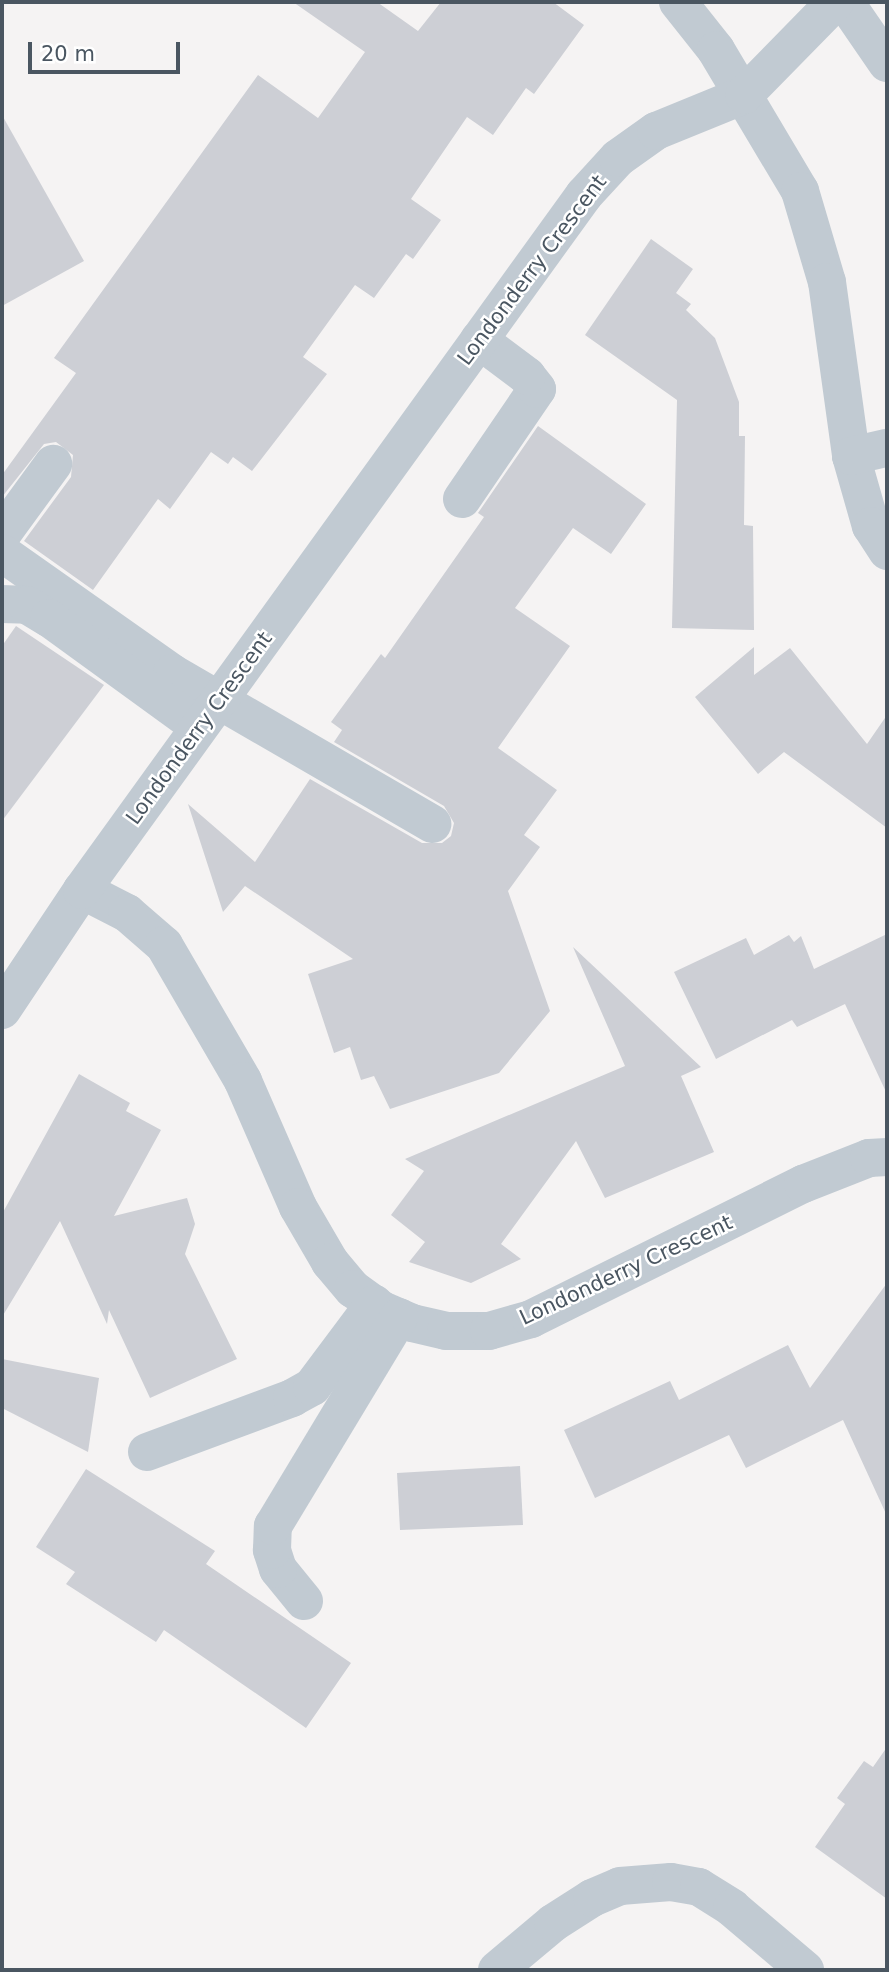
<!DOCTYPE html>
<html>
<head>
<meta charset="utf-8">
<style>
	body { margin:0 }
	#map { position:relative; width:889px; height:1972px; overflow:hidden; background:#f5f3f3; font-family:"DejaVu Sans",sans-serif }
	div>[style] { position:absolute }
	.building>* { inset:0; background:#cdcfd5 }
	.minor>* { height:38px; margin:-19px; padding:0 19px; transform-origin:19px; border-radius:19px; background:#c1cad2 }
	span { translate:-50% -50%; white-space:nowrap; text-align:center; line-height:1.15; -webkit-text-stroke:5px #fff; paint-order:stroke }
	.street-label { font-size:21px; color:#4a5661 }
	.frame { position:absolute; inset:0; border:4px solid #4a5661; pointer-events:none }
	.scale { position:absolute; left:28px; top:42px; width:152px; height:32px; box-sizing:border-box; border:4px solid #4a5661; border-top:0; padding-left:9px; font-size:21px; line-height:24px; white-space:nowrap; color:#4a5661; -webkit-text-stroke:5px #fff; paint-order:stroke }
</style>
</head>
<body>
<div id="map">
	<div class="building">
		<i style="clip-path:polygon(293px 2px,377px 2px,418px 31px,441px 2px,553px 2px,584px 25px,534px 94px,526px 88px,493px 135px,467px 117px,411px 199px,441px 220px,413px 259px,406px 254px,374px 298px,355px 285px,303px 357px,327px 374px,252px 471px,233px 457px,228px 464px,211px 452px,170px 509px,158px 499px,93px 590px,24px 541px,71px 477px,73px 455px,56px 442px,44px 444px,2px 497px,2px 475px,76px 373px,54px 358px,258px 75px,318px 118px,365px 52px)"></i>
		<i style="clip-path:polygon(2px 115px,84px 261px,2px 306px)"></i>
		<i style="clip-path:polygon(651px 239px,693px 269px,676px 293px,691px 304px,686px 310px,715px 338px,739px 402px,739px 436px,745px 436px,744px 525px,753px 526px,754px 630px,672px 628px,677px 400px,585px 335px)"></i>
		<i style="clip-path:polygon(538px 426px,646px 504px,611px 554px,573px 528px,515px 608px,570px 646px,498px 748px,557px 790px,524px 835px,540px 847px,508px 891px,550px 1011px,499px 1073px,390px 1109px,374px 1076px,361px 1080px,350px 1047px,334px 1053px,308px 974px,353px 959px,245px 886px,223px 912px,188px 804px,255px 862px,310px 779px,422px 843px,442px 843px,451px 836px,454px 823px,444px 806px,334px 742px,342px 730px,331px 722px,381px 654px,385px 658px,484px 517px,478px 513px)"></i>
		<i style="clip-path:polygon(16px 626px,104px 685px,2px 821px,2px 646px)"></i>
		<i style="clip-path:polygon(754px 647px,754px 675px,790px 648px,867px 744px,887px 715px,887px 828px,784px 752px,758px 774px,695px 697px)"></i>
		<i style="clip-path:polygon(887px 934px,887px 1094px,845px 1004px,797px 1027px,792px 1020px,716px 1059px,674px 972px,746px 938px,754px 955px,789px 935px,794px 942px,801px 936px,814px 969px)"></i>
		<i style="clip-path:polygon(573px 947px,701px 1067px,681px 1076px,714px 1152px,605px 1198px,576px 1141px,501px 1244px,521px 1259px,471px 1283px,409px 1262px,425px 1242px,391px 1215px,424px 1171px,405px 1159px,625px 1066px)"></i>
		<i style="clip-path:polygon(79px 1074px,130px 1103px,126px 1111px,161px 1130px,114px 1216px,187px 1198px,195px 1224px,185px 1254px,237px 1359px,150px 1398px,109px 1310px,107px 1324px,60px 1221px,2px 1317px,2px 1214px)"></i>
		<i style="clip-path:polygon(887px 1283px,887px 1516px,843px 1420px,746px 1468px,729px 1435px,595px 1498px,564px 1430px,670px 1381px,679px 1400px,788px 1345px,810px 1388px)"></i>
		<i style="clip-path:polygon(2px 1359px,99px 1378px,88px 1452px,2px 1408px)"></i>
		<i style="clip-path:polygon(520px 1466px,523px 1525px,400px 1530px,397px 1473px)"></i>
		<i style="clip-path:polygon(86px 1469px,215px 1551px,206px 1564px,351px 1663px,306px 1728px,164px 1630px,156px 1642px,66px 1584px,75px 1572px,36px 1547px)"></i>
		<i style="clip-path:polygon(887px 1747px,887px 1899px,815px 1847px,845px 1804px,837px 1798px,864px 1761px,873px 1767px)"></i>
	</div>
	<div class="minor">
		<i style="left:678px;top:2px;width:61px;rotate:51.6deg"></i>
		<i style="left:716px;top:50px;width:164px;rotate:59.2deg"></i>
		<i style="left:800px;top:191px;width:95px;rotate:73.5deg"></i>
		<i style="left:827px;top:282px;width:176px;rotate:82.1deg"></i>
		<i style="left:851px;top:456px;width:73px;rotate:74.1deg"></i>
		<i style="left:871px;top:526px;width:30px;rotate:57deg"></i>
		<i style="left:845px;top:2px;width:74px;rotate:55.5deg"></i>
		<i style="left:851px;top:456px;width:37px;rotate:-13deg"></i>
		<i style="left:462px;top:499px;width:133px;rotate:-55.7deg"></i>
		<i style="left:537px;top:389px;width:16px;rotate:-128deg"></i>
		<i style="left:527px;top:376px;width:60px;rotate:-143.1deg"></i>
		<i style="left:2px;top:534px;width:87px;rotate:-53.9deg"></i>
		<i style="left:2px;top:553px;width:208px;rotate:35.2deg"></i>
		<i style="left:172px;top:673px;width:301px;rotate:30.1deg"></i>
		<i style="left:2px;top:604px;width:25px;rotate:2deg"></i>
		<i style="left:27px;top:605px;width:26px;rotate:31deg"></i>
		<i style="left:49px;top:618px;width:185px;rotate:36deg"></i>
		<i style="left:82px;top:890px;width:51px;rotate:27.1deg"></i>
		<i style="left:127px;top:913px;width:49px;rotate:40.9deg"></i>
		<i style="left:164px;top:945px;width:157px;rotate:59.8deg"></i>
		<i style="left:243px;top:1081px;width:137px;rotate:66.4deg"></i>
		<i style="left:298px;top:1207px;width:64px;rotate:59.8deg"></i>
		<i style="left:330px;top:1262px;width:35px;rotate:50deg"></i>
		<i style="left:353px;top:1289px;width:36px;rotate:36deg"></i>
		<i style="left:382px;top:1310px;width:33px;rotate:23deg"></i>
		<i style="left:412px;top:1323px;width:35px;rotate:13deg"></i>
		<i style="left:446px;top:1331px;width:43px"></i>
		<i style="left:489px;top:1331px;width:44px;rotate:-15.9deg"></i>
		<i style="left:531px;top:1319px;width:304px;rotate:-26.4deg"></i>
		<i style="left:803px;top:1184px;width:71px;rotate:-21.5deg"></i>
		<i style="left:869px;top:1158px;width:18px;rotate:-3deg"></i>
		<i style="left:2px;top:1010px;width:144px;rotate:-56.3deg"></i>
		<i style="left:82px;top:890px;width:857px;rotate:-54.16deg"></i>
		<i style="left:584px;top:195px;width:50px;rotate:-47.4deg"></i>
		<i style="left:618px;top:158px;width:47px;rotate:-35.4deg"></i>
		<i style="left:656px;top:131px;width:95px;rotate:-22.2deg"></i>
		<i style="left:744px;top:95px;width:130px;rotate:-45.6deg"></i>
		<i style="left:147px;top:1452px;width:155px;rotate:-20.4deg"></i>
		<i style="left:292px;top:1398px;width:23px;rotate:-29deg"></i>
		<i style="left:312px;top:1387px;width:104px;rotate:-53.2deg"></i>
		<i style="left:304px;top:1601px;width:41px;rotate:-129.1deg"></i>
		<i style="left:278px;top:1569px;width:20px;rotate:-108deg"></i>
		<i style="left:272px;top:1550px;width:24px;rotate:-88deg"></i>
		<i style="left:273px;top:1526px;width:244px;rotate:-58.9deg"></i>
		<i style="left:497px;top:1970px;width:73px;rotate:-40deg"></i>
		<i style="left:553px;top:1923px;width:46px;rotate:-32.7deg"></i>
		<i style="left:592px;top:1898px;width:30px;rotate:-23deg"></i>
		<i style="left:620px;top:1886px;width:51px;rotate:-4.5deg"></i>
		<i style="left:671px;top:1882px;width:28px;rotate:10deg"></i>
		<i style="left:699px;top:1887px;width:39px;rotate:32deg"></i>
		<i style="left:732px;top:1908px;width:96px;rotate:40.3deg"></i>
	</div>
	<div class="street-label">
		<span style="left:532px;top:270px;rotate:-53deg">Londonderry Crescent</span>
		<span style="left:199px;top:728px;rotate:-54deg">Londonderry Crescent</span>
		<span style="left:626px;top:1270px;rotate:-25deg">Londonderry Crescent</span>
	</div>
	<div class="frame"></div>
	<div class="scale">20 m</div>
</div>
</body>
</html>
